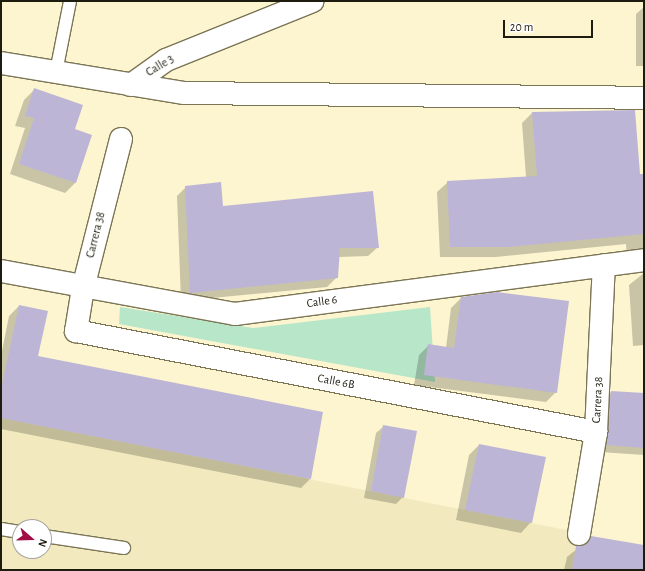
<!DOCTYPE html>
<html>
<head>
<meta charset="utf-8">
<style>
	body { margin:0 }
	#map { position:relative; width:645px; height:571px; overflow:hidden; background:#fcf5d0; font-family:"Alegreya Sans",sans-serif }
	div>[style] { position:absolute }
	.built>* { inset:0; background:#f2eabe }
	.green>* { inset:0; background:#b8e6c8 }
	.shadow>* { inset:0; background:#0003 }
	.building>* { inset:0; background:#bdb5d6 }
	.roads { filter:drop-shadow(1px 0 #7b7555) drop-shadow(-1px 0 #7b7555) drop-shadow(0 1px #7b7555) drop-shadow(0 -1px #7b7555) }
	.lane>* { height:12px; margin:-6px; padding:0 6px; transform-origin:6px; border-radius:6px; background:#fff }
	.street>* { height:22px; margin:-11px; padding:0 11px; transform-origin:11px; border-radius:11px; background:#fff }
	span { translate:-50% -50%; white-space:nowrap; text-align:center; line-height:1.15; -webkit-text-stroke:3px #fff; paint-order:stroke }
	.street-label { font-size:12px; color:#1e1c0f }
	.frame { position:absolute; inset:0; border:2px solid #1e1c0f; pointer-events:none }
	.north { position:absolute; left:12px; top:519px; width:40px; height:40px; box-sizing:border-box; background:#fff; border:1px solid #a5a49f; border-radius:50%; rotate:110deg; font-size:11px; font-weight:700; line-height:16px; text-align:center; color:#1e1c0f }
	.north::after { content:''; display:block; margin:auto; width:14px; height:18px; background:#a30b46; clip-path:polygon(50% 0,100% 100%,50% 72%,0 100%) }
	.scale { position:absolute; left:503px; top:20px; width:90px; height:18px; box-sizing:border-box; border:2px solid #1e1c0f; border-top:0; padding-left:5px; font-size:12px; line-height:14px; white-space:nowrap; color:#1e1c0f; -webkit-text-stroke:3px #fff; paint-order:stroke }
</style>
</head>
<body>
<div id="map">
	<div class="built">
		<i style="clip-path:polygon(evenodd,1px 418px,566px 530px,579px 534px,572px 570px,1px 570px,1px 418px,20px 527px,44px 527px,44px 551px,20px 551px,20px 527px)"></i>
	</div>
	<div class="green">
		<i style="clip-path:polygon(120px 307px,253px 328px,430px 307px,435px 382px,119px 324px)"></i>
	</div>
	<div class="shadow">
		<i style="clip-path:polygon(644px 7px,644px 66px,636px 66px,636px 14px)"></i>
		<i style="clip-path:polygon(34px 90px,74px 130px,90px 135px,75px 183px,65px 193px,10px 174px,25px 128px,15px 126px,24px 100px)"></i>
		<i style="clip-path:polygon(532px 113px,639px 175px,644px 175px,644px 266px,627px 258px,626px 244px,496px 257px,440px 257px,437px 192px,448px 182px,526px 177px,522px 123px)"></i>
		<i style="clip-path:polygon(186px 187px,222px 207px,378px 247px,368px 256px,338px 257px,337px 277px,327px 287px,181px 301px,177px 196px)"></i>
		<i style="clip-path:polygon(644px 273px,644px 345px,633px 346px,629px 285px)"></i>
		<i style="clip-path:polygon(461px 298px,556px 392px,546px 402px,414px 385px,419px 355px,429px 345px,446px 348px,451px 308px)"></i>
		<i style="clip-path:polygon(19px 306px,37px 356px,310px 479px,301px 488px,1px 429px,1px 356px,9px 316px)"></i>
		<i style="clip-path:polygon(611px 392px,644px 394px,644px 455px,600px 452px,604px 399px)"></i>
		<i style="clip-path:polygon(384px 426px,403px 497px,396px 504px,364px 498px,376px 433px)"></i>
		<i style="clip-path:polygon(479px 445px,531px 522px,521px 533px,456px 520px,469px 455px)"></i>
		<i style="clip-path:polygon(592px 537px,644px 547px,644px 570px,564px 570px,567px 557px)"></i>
	</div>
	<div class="building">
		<i style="clip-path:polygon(34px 88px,83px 105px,75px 129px,92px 135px,76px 183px,19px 164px,34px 118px,25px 116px)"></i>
		<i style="clip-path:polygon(635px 110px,640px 174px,644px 174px,644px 234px,507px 247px,450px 247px,447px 181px,537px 176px,532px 112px)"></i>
		<i style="clip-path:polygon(221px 182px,223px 206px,373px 191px,379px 248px,340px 248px,338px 278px,190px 293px,185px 186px)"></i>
		<i style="clip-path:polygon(497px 292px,569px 301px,557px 393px,424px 375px,428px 344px,454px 348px,461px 297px)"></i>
		<i style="clip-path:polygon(19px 305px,48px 311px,38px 356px,323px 412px,311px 479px,1px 418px,1px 389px)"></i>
		<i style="clip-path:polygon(611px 391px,644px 393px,644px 448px,606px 445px)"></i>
		<i style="clip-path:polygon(383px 425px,417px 431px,404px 498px,371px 491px)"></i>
		<i style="clip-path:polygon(479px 444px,546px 457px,532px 523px,465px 510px)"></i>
		<i style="clip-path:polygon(591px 536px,644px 545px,644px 570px,572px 570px,576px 546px,584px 546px)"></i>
	</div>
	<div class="roads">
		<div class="lane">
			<i style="left:56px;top:72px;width:72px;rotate:-78.8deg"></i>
			<i style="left:1px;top:529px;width:19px;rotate:9deg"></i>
			<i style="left:44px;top:536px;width:81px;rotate:8.5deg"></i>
		</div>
		<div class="street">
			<i style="left:1px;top:63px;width:186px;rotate:9.3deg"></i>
			<i style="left:185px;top:93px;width:459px;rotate:0.6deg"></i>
			<i style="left:131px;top:85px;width:43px;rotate:-35.5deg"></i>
			<i style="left:166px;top:60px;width:158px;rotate:-21.9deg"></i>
			<i style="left:121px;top:139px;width:154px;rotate:104.3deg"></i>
			<i style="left:83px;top:288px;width:44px;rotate:99.2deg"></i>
			<i style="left:76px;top:331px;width:530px;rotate:10.99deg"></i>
			<i style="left:1px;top:271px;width:238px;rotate:10.4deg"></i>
			<i style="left:235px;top:314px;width:413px;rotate:-7.5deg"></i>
			<i style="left:579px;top:534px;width:103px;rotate:-80.5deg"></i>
			<i style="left:596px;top:432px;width:167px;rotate:-87.3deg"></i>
		</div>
	</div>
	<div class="street-label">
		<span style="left:160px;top:66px;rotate:-31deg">Calle 3</span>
		<span style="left:96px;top:235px;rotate:-76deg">Carrera 38</span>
		<span style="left:322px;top:302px;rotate:-8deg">Calle 6</span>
		<span style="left:336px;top:382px;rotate:11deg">Calle 6B</span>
		<span style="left:598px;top:400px;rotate:-87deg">Carrera 38</span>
	</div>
	<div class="frame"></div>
	<div class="north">N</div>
	<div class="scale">20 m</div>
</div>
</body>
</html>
